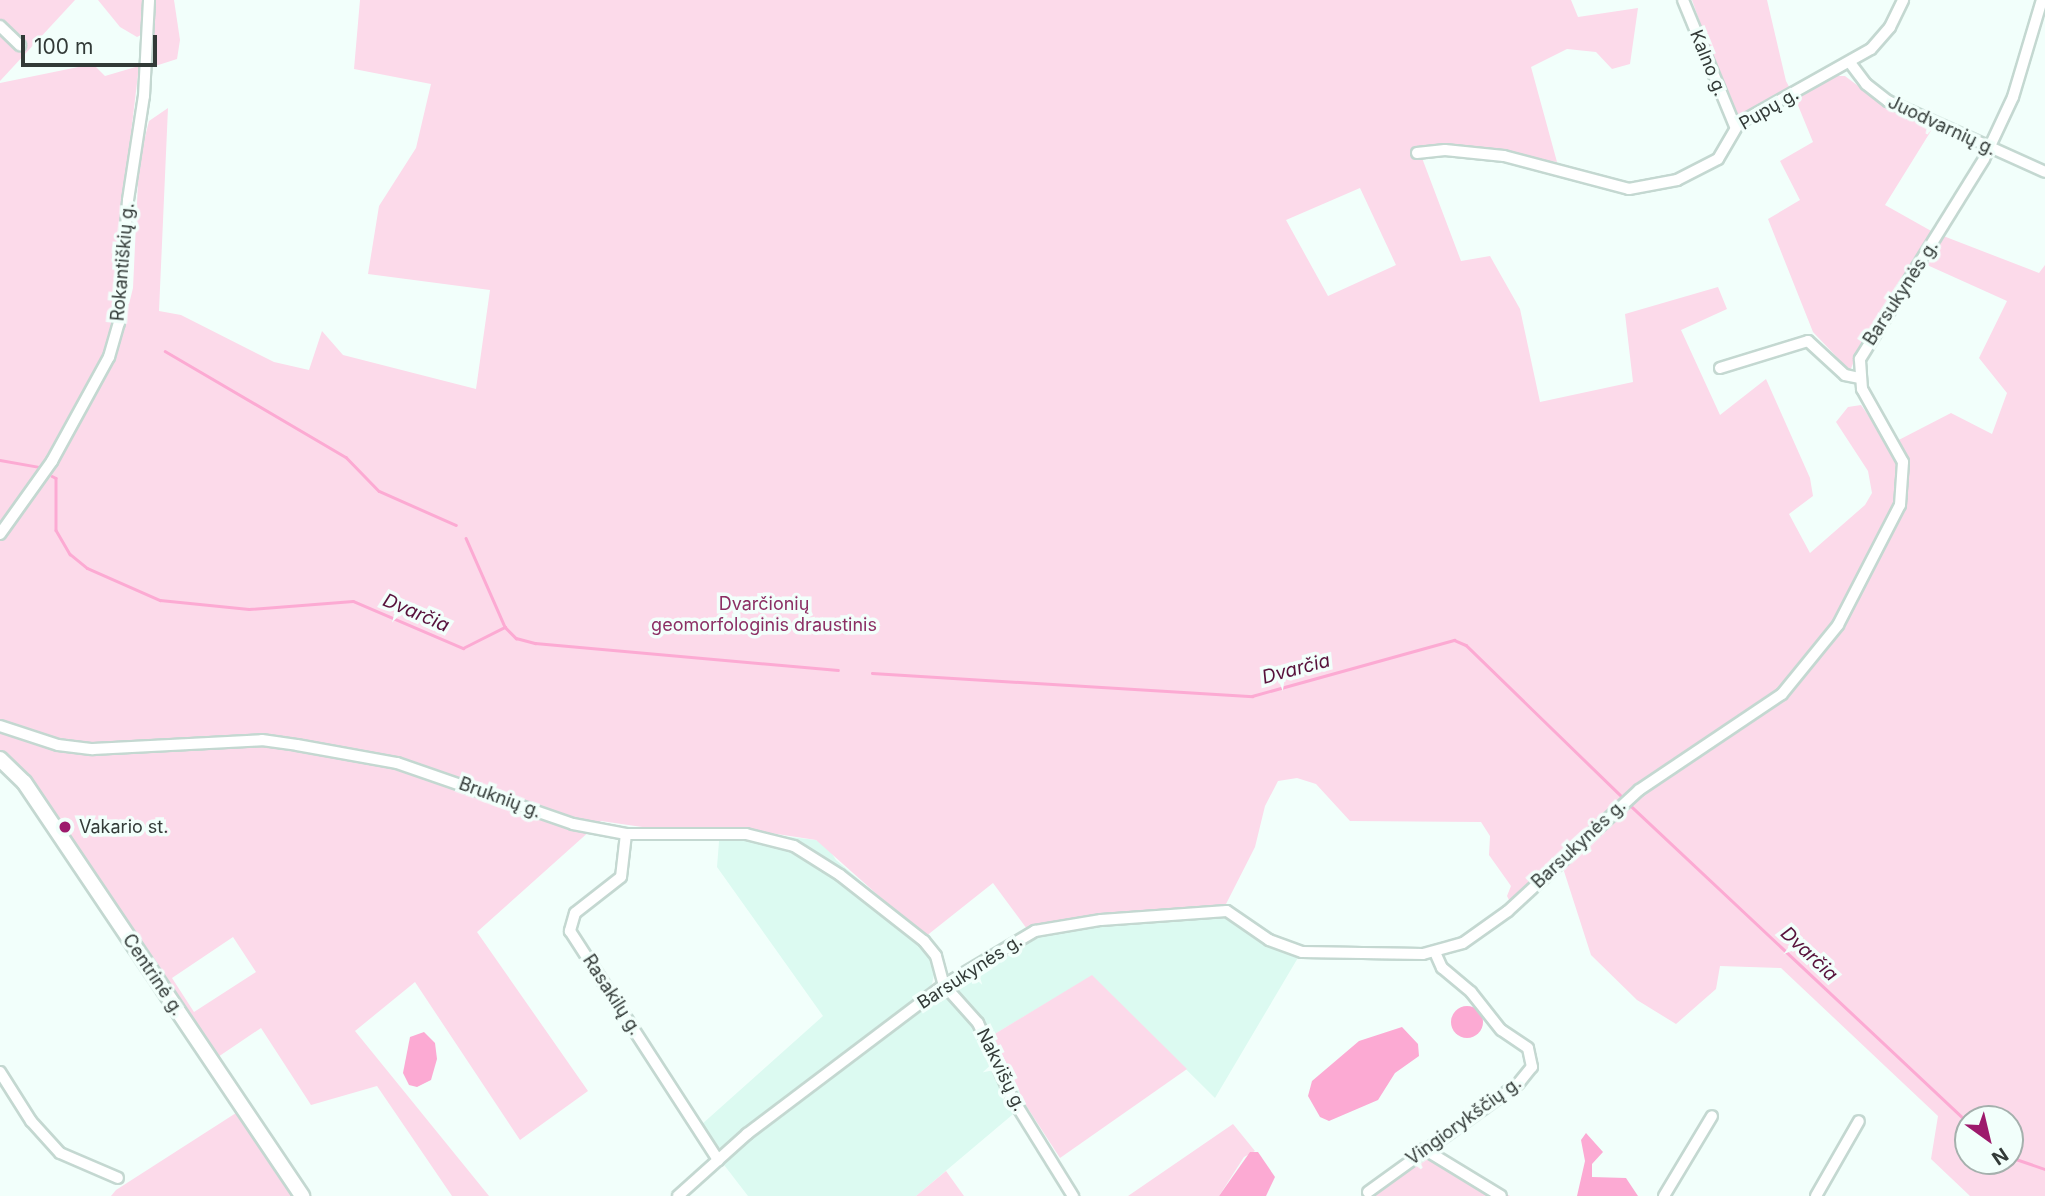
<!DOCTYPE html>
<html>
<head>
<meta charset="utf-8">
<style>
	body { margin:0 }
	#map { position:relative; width:2045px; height:1196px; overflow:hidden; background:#f2fffb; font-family:Inter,sans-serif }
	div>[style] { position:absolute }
	.built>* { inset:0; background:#dcfaf1 }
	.green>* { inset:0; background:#fcdaea }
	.water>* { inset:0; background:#fcaad3 }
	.round { border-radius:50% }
	.stream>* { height:2.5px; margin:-1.25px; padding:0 1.25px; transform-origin:1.25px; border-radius:1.25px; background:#fcaad3 }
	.roads { filter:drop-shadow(2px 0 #c4d8d1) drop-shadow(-2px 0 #c4d8d1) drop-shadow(0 2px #c4d8d1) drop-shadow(0 -2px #c4d8d1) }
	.minor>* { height:10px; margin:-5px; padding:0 5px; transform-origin:5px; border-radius:5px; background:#fff }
	.secondary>* { height:14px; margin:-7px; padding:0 7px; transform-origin:7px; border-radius:7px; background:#fff }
	.dots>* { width:19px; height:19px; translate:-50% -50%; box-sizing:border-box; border:4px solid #f2fffb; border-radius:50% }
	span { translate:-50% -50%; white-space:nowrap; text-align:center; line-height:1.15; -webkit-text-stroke:7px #f2fffb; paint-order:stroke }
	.street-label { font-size:18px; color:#323a37 }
	.park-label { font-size:18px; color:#8c2f64 }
	.poi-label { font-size:18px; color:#323a37 }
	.left { translate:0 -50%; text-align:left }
	.water-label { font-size:19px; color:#57113b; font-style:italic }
	.north { position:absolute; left:1954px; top:1105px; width:70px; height:70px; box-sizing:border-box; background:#f2fffb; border:2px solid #a5b0ad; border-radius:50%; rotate:146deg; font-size:19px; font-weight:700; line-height:28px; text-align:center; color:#323a37 }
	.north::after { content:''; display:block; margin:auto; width:24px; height:32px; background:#9d1a6c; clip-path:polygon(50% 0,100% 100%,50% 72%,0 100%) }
	.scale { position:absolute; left:21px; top:35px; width:136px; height:32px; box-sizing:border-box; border:4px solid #323a37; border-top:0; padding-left:9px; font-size:21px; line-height:24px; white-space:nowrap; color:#323a37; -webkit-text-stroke:5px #f2fffb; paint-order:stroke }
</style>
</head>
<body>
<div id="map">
	<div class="built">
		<i style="clip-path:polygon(720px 829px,816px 840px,827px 846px,836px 860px,903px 917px,927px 950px,934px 975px,931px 988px,717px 1153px,701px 1125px,823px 1016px,717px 867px)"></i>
		<i style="clip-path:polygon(1219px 917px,1236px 921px,1299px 956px,1215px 1098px,1092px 976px,993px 1035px,1025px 1104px,916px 1196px,748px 1196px,721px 1161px,904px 1023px,1014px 947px,1052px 933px,1121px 921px)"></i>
	</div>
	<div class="green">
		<i style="clip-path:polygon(0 0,75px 0,0 81px)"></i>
		<i style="clip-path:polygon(98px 0,145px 0,141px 35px,137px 37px,120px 27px)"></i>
		<i style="clip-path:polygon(153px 0,174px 0,180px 40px,177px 59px,149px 68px)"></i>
		<i style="clip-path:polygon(evenodd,360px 0,1571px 0,1578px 17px,1638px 8px,1630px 64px,1612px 69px,1596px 52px,1567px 49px,1531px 67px,1557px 162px,1455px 147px,1419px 150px,1461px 261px,1490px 256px,1520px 309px,1540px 402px,1633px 382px,1625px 314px,1718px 287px,1727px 309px,1681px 330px,1720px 415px,1766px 379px,1810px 478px,1813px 496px,1789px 514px,1810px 553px,1865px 505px,1872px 493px,1868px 471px,1836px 422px,1848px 407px,1861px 405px,1889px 445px,1951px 413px,1992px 434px,2007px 393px,1979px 358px,2007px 301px,1916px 260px,1861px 344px,1850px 371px,1813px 332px,1768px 219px,1800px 200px,1780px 161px,1813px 142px,1795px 98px,1739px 116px,1732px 113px,1692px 0,1767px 0,1786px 81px,1795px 98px,1835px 76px,1845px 76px,1878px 101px,1934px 126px,1885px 205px,1933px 232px,2039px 273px,2045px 265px,2045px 1196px,1970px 1196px,1931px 1159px,1938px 1116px,1781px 968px,1720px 966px,1716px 989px,1676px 1024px,1637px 1000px,1591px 955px,1562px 865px,1554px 861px,1511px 904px,1507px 896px,1511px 886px,1489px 855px,1490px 836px,1481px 822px,1350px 821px,1316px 784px,1297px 778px,1278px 781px,1265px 806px,1255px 847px,1226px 904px,1048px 922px,1027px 929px,993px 883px,925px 937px,816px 840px,750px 830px,656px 829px,601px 821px,477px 932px,588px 1091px,520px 1140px,415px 982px,355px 1031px,489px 1196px,452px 1196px,377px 1086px,311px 1105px,261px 1028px,215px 1059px,30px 781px,0 753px,0 83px,93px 64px,105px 76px,139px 66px,121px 217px,119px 302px,129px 304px,133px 288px,139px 161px,149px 121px,168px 108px,159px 311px,181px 315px,274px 362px,309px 370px,322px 331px,343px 355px,476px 389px,490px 290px,368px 274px,379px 206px,416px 148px,431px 84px,354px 69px,360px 0,1360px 188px,1396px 265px,1328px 296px,1286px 220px,1360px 188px,360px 0,233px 937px,256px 972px,194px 1012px,172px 978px,233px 937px,360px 0,1968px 1119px,2010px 1119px,2010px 1161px,1968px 1161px,1968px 1119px)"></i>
		<i style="clip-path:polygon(1092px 975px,1187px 1069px,1060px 1158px,1025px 1104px,993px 1035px)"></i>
		<i style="clip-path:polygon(236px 1113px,292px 1196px,111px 1196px,116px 1190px)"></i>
		<i style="clip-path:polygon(1233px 1124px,1255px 1151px,1244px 1157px,1219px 1196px,1128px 1196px)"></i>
		<i style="clip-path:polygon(1433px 1148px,1510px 1196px,1369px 1196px)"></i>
		<i style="clip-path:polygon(946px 1171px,964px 1196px,916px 1196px)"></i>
	</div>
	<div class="water">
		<i class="round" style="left:1451px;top:1006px;width:32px;height:32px"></i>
		<i style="clip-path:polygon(1402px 1027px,1418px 1044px,1419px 1056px,1395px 1073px,1378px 1100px,1329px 1121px,1320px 1117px,1308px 1096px,1312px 1081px,1359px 1041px)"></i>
		<i style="clip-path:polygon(424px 1032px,435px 1043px,437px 1059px,431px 1080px,417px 1087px,409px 1085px,403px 1073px,410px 1037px)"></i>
		<i style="clip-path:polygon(1586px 1133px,1603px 1152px,1592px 1164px,1592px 1177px,1626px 1178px,1638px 1196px,1577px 1196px,1585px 1161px,1581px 1140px)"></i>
		<i style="clip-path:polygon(1250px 1152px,1258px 1152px,1275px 1177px,1266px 1196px,1219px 1196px)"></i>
	</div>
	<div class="stream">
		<i style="left:165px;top:351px;width:210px;rotate:30.4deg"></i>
		<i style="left:346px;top:457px;width:47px;rotate:45.9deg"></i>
		<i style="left:379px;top:491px;width:84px;rotate:23.8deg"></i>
		<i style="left:0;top:460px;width:39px;rotate:10deg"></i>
		<i style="left:52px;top:476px;width:4px;rotate:27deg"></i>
		<i style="left:56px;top:478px;width:52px;rotate:90deg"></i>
		<i style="left:56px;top:530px;width:28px;rotate:60deg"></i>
		<i style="left:70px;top:554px;width:22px;rotate:39deg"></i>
		<i style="left:87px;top:568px;width:80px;rotate:23.7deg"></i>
		<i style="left:160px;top:600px;width:89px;rotate:5.8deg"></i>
		<i style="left:249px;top:609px;width:104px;rotate:-4.4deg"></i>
		<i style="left:353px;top:601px;width:120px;rotate:23.1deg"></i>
		<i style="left:463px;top:648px;width:47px;rotate:-26.6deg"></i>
		<i style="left:505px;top:627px;width:16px;rotate:45deg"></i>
		<i style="left:516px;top:638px;width:20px;rotate:15deg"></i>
		<i style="left:535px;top:643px;width:304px;rotate:5.1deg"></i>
		<i style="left:466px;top:538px;width:97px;rotate:66.3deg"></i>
		<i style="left:872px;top:673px;width:381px;rotate:3.5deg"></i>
		<i style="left:1252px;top:696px;width:210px;rotate:-15.5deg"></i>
		<i style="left:1454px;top:640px;width:13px;rotate:23deg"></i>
		<i style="left:1466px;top:645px;width:215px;rotate:44.2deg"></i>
		<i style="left:1631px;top:806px;width:462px;rotate:43.2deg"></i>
		<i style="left:2010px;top:1157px;width:37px;rotate:19deg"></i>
	</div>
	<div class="roads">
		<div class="minor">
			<i style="left:1683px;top:0;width:136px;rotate:67.6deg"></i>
			<i style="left:0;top:26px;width:28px;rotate:44deg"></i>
			<i style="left:1851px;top:64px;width:25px;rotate:53deg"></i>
			<i style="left:1866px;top:84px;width:28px;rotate:38deg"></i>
			<i style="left:1888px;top:101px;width:172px;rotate:24.3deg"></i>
			<i style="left:1417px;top:153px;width:28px;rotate:-6deg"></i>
			<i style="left:1445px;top:150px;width:59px;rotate:5.8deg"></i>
			<i style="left:1504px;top:156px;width:129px;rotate:14.8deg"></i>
			<i style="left:1629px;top:189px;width:49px;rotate:-10.6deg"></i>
			<i style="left:1677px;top:180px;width:46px;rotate:-27.1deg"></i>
			<i style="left:1718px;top:159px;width:42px;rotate:-59.7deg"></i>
			<i style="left:1739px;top:123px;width:151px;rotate:-29.3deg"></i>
			<i style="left:1871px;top:49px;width:29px;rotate:-49deg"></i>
			<i style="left:1890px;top:27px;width:30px;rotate:-64deg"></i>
			<i style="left:1720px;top:368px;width:92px;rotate:-17.1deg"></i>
			<i style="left:1808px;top:341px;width:50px;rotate:42.6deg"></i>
			<i style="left:1845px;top:375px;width:14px;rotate:12deg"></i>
			<i style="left:0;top:534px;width:90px;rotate:-54.5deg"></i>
			<i style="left:52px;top:461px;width:119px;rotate:-61.3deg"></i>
			<i style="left:109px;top:357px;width:35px;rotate:-74deg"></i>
			<i style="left:119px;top:323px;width:123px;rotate:-85.8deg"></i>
			<i style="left:128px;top:200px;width:105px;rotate:-81.3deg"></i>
			<i style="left:144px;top:96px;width:96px;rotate:-87deg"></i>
			<i style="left:0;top:726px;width:61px;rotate:18.1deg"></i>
			<i style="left:58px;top:745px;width:35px;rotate:7deg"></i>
			<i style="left:93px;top:749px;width:169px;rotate:-3deg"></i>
			<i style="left:262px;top:740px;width:35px;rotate:8deg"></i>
			<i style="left:297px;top:745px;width:102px;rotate:10.2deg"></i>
			<i style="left:397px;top:763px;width:186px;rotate:19.1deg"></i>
			<i style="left:573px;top:824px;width:54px;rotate:10.7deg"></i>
			<i style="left:626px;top:834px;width:120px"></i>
			<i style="left:746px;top:834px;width:49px;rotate:14deg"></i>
			<i style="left:794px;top:846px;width:54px;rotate:32.2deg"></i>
			<i style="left:840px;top:875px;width:107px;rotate:38.2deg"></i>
			<i style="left:924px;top:941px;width:19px;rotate:51deg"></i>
			<i style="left:936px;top:956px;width:30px;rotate:75deg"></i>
			<i style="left:944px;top:985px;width:51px;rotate:48.2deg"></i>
			<i style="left:978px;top:1023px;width:80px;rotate:65.7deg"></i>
			<i style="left:1011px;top:1096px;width:118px;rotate:58.2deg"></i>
			<i style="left:626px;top:834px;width:43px;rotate:96.6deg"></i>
			<i style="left:621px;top:877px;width:58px;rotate:142deg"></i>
			<i style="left:575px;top:913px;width:19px;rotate:106deg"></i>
			<i style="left:570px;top:931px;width:273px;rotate:57.1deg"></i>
			<i style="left:0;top:1072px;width:58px;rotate:57.7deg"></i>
			<i style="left:31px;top:1121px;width:43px;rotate:47.8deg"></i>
			<i style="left:60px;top:1153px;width:63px;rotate:23.3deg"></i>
			<i style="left:1424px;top:1149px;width:90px;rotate:31.4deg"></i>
			<i style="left:1368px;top:1192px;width:185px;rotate:-35.8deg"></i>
			<i style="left:1518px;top:1084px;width:22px;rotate:-51deg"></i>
			<i style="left:1532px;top:1067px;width:19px;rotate:-102deg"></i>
			<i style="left:1528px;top:1048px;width:32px;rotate:-146deg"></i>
			<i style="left:1501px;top:1030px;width:48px;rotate:-128.3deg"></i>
			<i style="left:1471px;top:992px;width:38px;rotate:-140deg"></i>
			<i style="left:1442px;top:968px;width:17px;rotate:-114deg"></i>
			<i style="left:678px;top:1196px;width:93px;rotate:-41.9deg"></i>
			<i style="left:747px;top:1134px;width:247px;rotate:-37.1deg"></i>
			<i style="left:944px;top:985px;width:106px;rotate:-30.7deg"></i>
			<i style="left:1035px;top:931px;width:67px;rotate:-9.5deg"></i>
			<i style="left:1101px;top:920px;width:126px;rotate:-4.1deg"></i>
			<i style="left:1227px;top:911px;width:51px;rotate:34.6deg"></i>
			<i style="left:1269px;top:940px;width:35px;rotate:20deg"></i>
			<i style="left:1302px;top:952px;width:121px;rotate:0.9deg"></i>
			<i style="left:1423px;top:954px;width:41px;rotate:-15.4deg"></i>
			<i style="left:1463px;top:943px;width:55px;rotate:-35.4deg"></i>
			<i style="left:1508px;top:911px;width:178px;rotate:-42.7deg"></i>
			<i style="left:1639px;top:790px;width:172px;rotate:-33.9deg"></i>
			<i style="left:1782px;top:694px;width:89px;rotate:-50.9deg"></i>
			<i style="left:1838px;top:625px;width:135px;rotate:-62.7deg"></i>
			<i style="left:1900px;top:505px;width:43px;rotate:-86deg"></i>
			<i style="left:1903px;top:462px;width:84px;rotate:-119.3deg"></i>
			<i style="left:1862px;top:389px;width:30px;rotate:-94deg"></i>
			<i style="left:1860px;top:359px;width:235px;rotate:-58.2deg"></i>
			<i style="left:1984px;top:159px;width:68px;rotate:-64.9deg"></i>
			<i style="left:2013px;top:97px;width:101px;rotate:-73.4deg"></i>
			<i style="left:1664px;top:1196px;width:93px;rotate:-59deg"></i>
			<i style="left:1816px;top:1196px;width:86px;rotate:-60.2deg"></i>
		</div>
		<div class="secondary">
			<i style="left:0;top:759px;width:33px;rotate:44deg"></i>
			<i style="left:24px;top:782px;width:499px;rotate:56.1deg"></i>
		</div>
	</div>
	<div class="dots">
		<i style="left:65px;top:827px;background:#9d1a6c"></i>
	</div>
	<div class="street-label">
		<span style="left:1708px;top:63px;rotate:68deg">Kalno g.</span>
		<span style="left:1769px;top:109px;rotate:-30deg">Pupų g.</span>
		<span style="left:1942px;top:126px;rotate:25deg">Juodvarnių g.</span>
		<span style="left:123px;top:262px;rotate:-85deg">Rokantiškių g.</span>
		<span style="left:1901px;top:293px;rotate:-57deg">Barsukynės g.</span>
		<span style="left:500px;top:798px;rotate:20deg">Bruknių g.</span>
		<span style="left:1579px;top:844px;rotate:-43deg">Barsukynės g.</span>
		<span style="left:970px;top:972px;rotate:-33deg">Barsukynės g.</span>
		<span style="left:153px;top:975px;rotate:56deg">Centrinė g.</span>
		<span style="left:612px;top:995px;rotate:57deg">Rasakilų g.</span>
		<span style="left:1001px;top:1070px;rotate:64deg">Nakvišų g.</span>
		<span style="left:1464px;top:1121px;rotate:-36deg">Vingiorykščių g.</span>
	</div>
	<div class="park-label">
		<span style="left:764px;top:615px">Dvarčionių<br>geomorfologinis draustinis</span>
	</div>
	<div class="poi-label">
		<span class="left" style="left:79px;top:827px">Vakario st.</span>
	</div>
	<div class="water-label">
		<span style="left:416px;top:613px;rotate:23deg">Dvarčia</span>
		<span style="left:1296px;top:669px;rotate:-15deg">Dvarčia</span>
		<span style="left:1809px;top:954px;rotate:43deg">Dvarčia</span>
	</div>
	<div class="north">N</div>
	<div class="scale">100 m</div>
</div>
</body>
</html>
